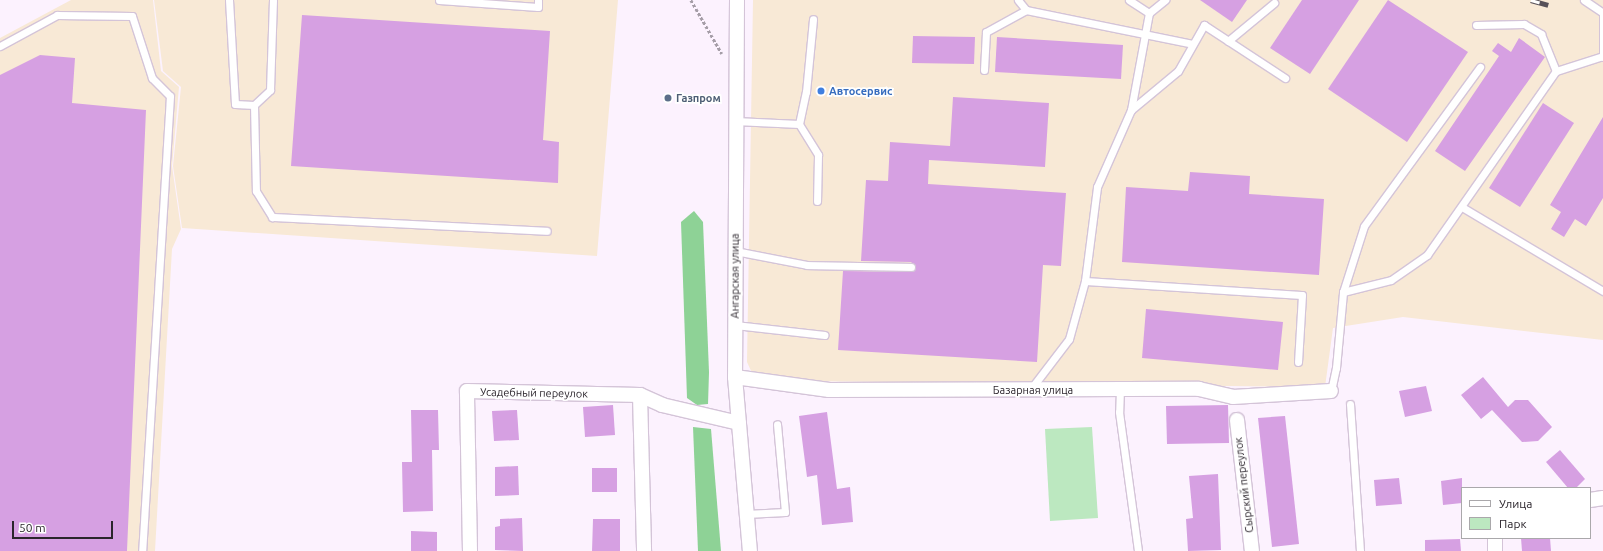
<!DOCTYPE html>
<html>
<head>
<meta charset="utf-8">
<style>
	body { margin:0 }
	#map { position:relative; width:1603px; height:551px; overflow:hidden; background:#fcf2fe; font-family:Ubuntu,sans-serif }
	div>[style] { position:absolute }
	.industrial>* { inset:0; background:#f8e9d6 }
	.green>* { inset:0; background:#bce8c0 }
	.forest>* { inset:0; background:#8ed296 }
	.building>* { inset:0; background:#d6a0e2 }
	.path>* { height:2.5px; margin-top:-1.25px; transform-origin:0; background:repeating-linear-gradient(90deg,#a59da7 0 3px,transparent 0 5px) }
	.roads { filter:drop-shadow(1px 0 #d4c4d8) drop-shadow(-1px 0 #d4c4d8) drop-shadow(0 1px #d4c4d8) drop-shadow(0 -1px #d4c4d8) }
	.lane>* { height:7px; margin:-3.5px; padding:0 3.5px; transform-origin:3.5px; border-radius:3.5px; background:#fff }
	.street>* { height:14px; margin:-7px; padding:0 7px; transform-origin:7px; border-radius:7px; background:#fff }
	.rail>* { height:4.5px; margin-top:-2.25px; transform-origin:0; background:repeating-linear-gradient(90deg,#fff 0 9px,#575058 0 18px); box-sizing:border-box; border-block:1px solid #575058 }
	.dots>* { width:11px; height:11px; translate:-50% -50%; box-sizing:border-box; border:2px solid #fff; border-radius:50% }
	span { translate:-50% -50%; white-space:nowrap; text-align:center; line-height:1.15; -webkit-text-stroke:3.5px #fff; paint-order:stroke }
	.shop-label { font-size:11px; color:#366cbe; font-weight:700 }
	.left { translate:0 -50%; text-align:left }
	.service-label { font-size:11px; color:#4e5e75; font-weight:700 }
	.street-label { font-size:11px; color:#2b252c }
	.legend { position:absolute; left:1461px; top:487px; width:130px; height:52px; box-sizing:border-box; background:#fff; border:1px solid #aaa8ab; margin:0; padding:5px 7px; list-style:none; font-size:12px; color:#2b252c }
	.legend li { display:flex; align-items:center; gap:8px; height:20px }
	.legend b { width:20px; border:1px solid #aaa8ab }
	.scale { position:absolute; left:12px; top:521px; width:101px; height:18px; box-sizing:border-box; border:2px solid #2b252c; border-top:0; padding-left:5px; font-size:12px; line-height:14px; white-space:nowrap; color:#2b252c; -webkit-text-stroke:3px #fff; paint-order:stroke }
</style>
</head>
<body>
<div id="map">
	<div class="industrial">
		<i style="clip-path:polygon(71px 0,153px 0,161px 71px,179px 87px,172px 166px,181px 229px,172px 249px,155px 551px,0 551px,0 38px)"></i>
		<i style="clip-path:polygon(154px 0,618px 0,597px 256px,182px 228px,173px 166px,181px 87px,163px 71px)"></i>
		<i style="clip-path:polygon(753px 0,1603px 0,1603px 340px,1403px 317px,1333px 328px,1325px 387px,800px 381px,752px 373px,747px 362px)"></i>
	</div>
	<div class="green">
		<i style="clip-path:polygon(1092px 427px,1098px 518px,1050px 521px,1045px 429px)"></i>
	</div>
	<div class="forest">
		<i style="clip-path:polygon(694px 211px,703px 222px,709px 372px,708px 404px,697px 405px,687px 398px,681px 222px)"></i>
		<i style="clip-path:polygon(693px 427px,711px 429px,721px 551px,698px 551px)"></i>
	</div>
	<div class="building">
		<i style="clip-path:polygon(1200px 0,1247px 0,1232px 22px)"></i>
		<i style="clip-path:polygon(1302px 0,1359px 0,1310px 74px,1270px 48px)"></i>
		<i style="clip-path:polygon(1388px 0,1468px 52px,1407px 142px,1328px 89px)"></i>
		<i style="clip-path:polygon(302px 15px,550px 31px,543px 140px,559px 142px,558px 183px,291px 166px)"></i>
		<i style="clip-path:polygon(913px 36px,975px 37px,974px 64px,912px 63px)"></i>
		<i style="clip-path:polygon(997px 37px,1123px 45px,1121px 79px,995px 72px)"></i>
		<i style="clip-path:polygon(1519px 38px,1545px 57px,1465px 171px,1435px 151px,1499px 56px,1492px 51px,1498px 43px,1511px 52px)"></i>
		<i style="clip-path:polygon(40px 55px,75px 58px,72px 103px,146px 110px,127px 551px,0 551px,0 75px)"></i>
		<i style="clip-path:polygon(953px 97px,1049px 103px,1045px 167px,929px 160px,928px 184px,1066px 193px,1061px 266px,1043px 265px,1037px 362px,838px 350px,843px 271px,911px 272px,916px 267px,911px 262px,861px 261px,866px 180px,888px 181px,890px 142px,950px 146px)"></i>
		<i style="clip-path:polygon(1543px 103px,1574px 123px,1520px 207px,1489px 188px)"></i>
		<i style="clip-path:polygon(1603px 117px,1603px 198px,1586px 226px,1575px 219px,1564px 237px,1551px 229px,1561px 212px,1550px 205px)"></i>
		<i style="clip-path:polygon(1190px 172px,1250px 176px,1249px 194px,1324px 199px,1319px 275px,1122px 262px,1126px 187px,1188px 191px)"></i>
		<i style="clip-path:polygon(1146px 309px,1283px 322px,1278px 370px,1142px 358px)"></i>
		<i style="clip-path:polygon(1483px 377px,1508px 407px,1515px 400px,1528px 400px,1552px 427px,1538px 441px,1522px 442px,1492px 410px,1481px 419px,1461px 395px)"></i>
		<i style="clip-path:polygon(1426px 386px,1432px 411px,1405px 417px,1399px 391px)"></i>
		<i style="clip-path:polygon(613px 405px,615px 435px,585px 437px,583px 407px)"></i>
		<i style="clip-path:polygon(1228px 405px,1229px 443px,1167px 444px,1166px 406px)"></i>
		<i style="clip-path:polygon(411px 410px,438px 410px,439px 450px,432px 450px,433px 511px,403px 512px,402px 462px,412px 462px)"></i>
		<i style="clip-path:polygon(517px 410px,519px 440px,494px 441px,492px 411px)"></i>
		<i style="clip-path:polygon(827px 412px,837px 489px,850px 487px,853px 522px,822px 525px,817px 475px,807px 477px,799px 416px)"></i>
		<i style="clip-path:polygon(1285px 416px,1299px 544px,1272px 547px,1258px 418px)"></i>
		<i style="clip-path:polygon(1560px 450px,1585px 479px,1576px 488px,1568px 488px,1546px 462px)"></i>
		<i style="clip-path:polygon(518px 466px,519px 495px,495px 496px,495px 467px)"></i>
		<i style="clip-path:polygon(592px 468px,617px 468px,617px 492px,592px 492px)"></i>
		<i style="clip-path:polygon(1218px 474px,1221px 550px,1188px 551px,1186px 519px,1193px 518px,1189px 476px)"></i>
		<i style="clip-path:polygon(1399px 478px,1402px 504px,1376px 506px,1374px 480px)"></i>
		<i style="clip-path:polygon(1462px 478px,1462px 503px,1443px 505px,1441px 481px)"></i>
		<i style="clip-path:polygon(522px 518px,523px 551px,495px 550px,495px 527px,500px 526px,500px 519px)"></i>
		<i style="clip-path:polygon(593px 519px,620px 519px,620px 551px,592px 551px)"></i>
		<i style="clip-path:polygon(411px 531px,437px 532px,437px 551px,411px 551px)"></i>
		<i style="clip-path:polygon(1521px 538px,1550px 538px,1551px 551px,1522px 551px)"></i>
		<i style="clip-path:polygon(1460px 539px,1461px 551px,1425px 551px,1425px 540px)"></i>
	</div>
	<div class="path">
		<i style="left:691px;top:0;width:62px;rotate:60.1deg"></i>
	</div>
	<div class="roads">
		<div class="lane">
			<i style="left:229px;top:0;width:104px;rotate:86.7deg"></i>
			<i style="left:235px;top:104px;width:19px;rotate:3deg"></i>
			<i style="left:254px;top:105px;width:86px;rotate:88.7deg"></i>
			<i style="left:256px;top:191px;width:31px;rotate:58deg"></i>
			<i style="left:272px;top:217px;width:275px;rotate:2.9deg"></i>
			<i style="left:439px;top:0;width:99px;rotate:4deg"></i>
			<i style="left:538px;top:7px;width:7px;rotate:-90deg"></i>
			<i style="left:1018px;top:0;width:13px;rotate:51deg"></i>
			<i style="left:1026px;top:10px;width:170px;rotate:11.5deg"></i>
			<i style="left:1129px;top:0;width:24px;rotate:33deg"></i>
			<i style="left:1584px;top:0;width:23px;rotate:34deg"></i>
			<i style="left:1603px;top:13px;width:44px;rotate:90deg"></i>
			<i style="left:1476px;top:25px;width:48px;rotate:-1.2deg"></i>
			<i style="left:1524px;top:24px;width:20px;rotate:30deg"></i>
			<i style="left:1541px;top:34px;width:40px;rotate:68deg"></i>
			<i style="left:1228px;top:41px;width:60px;rotate:-39.6deg"></i>
			<i style="left:0;top:46px;width:65px;rotate:-28.5deg"></i>
			<i style="left:57px;top:15px;width:75px;rotate:0.8deg"></i>
			<i style="left:132px;top:16px;width:65px;rotate:72.1deg"></i>
			<i style="left:152px;top:78px;width:25px;rotate:45deg"></i>
			<i style="left:170px;top:96px;width:456px;rotate:93.5deg"></i>
			<i style="left:984px;top:70px;width:38px;rotate:-87deg"></i>
			<i style="left:986px;top:32px;width:46px;rotate:-28.8deg"></i>
			<i style="left:254px;top:105px;width:22px;rotate:-43deg"></i>
			<i style="left:270px;top:90px;width:90px;rotate:-88.1deg"></i>
			<i style="left:1131px;top:110px;width:99px;rotate:-79.5deg"></i>
			<i style="left:1149px;top:13px;width:21px;rotate:-39deg"></i>
			<i style="left:735px;top:121px;width:64px;rotate:2.7deg"></i>
			<i style="left:799px;top:124px;width:33px;rotate:-78deg"></i>
			<i style="left:806px;top:92px;width:73px;rotate:-84.5deg"></i>
			<i style="left:799px;top:124px;width:36px;rotate:58deg"></i>
			<i style="left:818px;top:155px;width:46px;rotate:91.2deg"></i>
			<i style="left:1462px;top:207px;width:164px;rotate:30.8deg"></i>
			<i style="left:735px;top:251px;width:73px;rotate:11deg"></i>
			<i style="left:807px;top:265px;width:104px;rotate:1.1deg"></i>
			<i style="left:1085px;top:281px;width:217px;rotate:3.7deg"></i>
			<i style="left:1302px;top:295px;width:67px;rotate:93.4deg"></i>
			<i style="left:1343px;top:292px;width:69px;rotate:-72.3deg"></i>
			<i style="left:1364px;top:226px;width:197px;rotate:-53.9deg"></i>
			<i style="left:735px;top:325px;width:90px;rotate:6.4deg"></i>
			<i style="left:1120px;top:389px;width:23px;rotate:92deg"></i>
			<i style="left:1119px;top:412px;width:140px;rotate:82.2deg"></i>
			<i style="left:1030px;top:390px;width:64px;rotate:-52.6deg"></i>
			<i style="left:1069px;top:339px;width:60px;rotate:-74.6deg"></i>
			<i style="left:1085px;top:281px;width:95px;rotate:-82.7deg"></i>
			<i style="left:1097px;top:187px;width:84px;rotate:-66.2deg"></i>
			<i style="left:1131px;top:110px;width:61px;rotate:-39.7deg"></i>
			<i style="left:1178px;top:71px;width:53px;rotate:-60.5deg"></i>
			<i style="left:1204px;top:25px;width:97px;rotate:33.2deg"></i>
			<i style="left:1331px;top:391px;width:24px;rotate:-78deg"></i>
			<i style="left:1336px;top:368px;width:76px;rotate:-84.7deg"></i>
			<i style="left:1343px;top:292px;width:49px;rotate:-14deg"></i>
			<i style="left:1391px;top:280px;width:44px;rotate:-34.8deg"></i>
			<i style="left:1427px;top:255px;width:225px;rotate:-55deg"></i>
			<i style="left:1556px;top:71px;width:49px;rotate:-17.7deg"></i>
			<i style="left:1350px;top:404px;width:147px;rotate:86.1deg"></i>
			<i style="left:746px;top:514px;width:39px;rotate:-3deg"></i>
			<i style="left:785px;top:512px;width:88px;rotate:-95.2deg"></i>
		</div>
		<div class="street">
			<i style="left:737px;top:0;width:377px;rotate:90.3deg"></i>
			<i style="left:735px;top:377px;width:175px;rotate:85.1deg"></i>
			<i style="left:735px;top:377px;width:95px;rotate:7.9deg"></i>
			<i style="left:829px;top:390px;width:370px;rotate:-0.2deg"></i>
			<i style="left:1199px;top:389px;width:35px;rotate:13deg"></i>
			<i style="left:1233px;top:397px;width:98px;rotate:-3.5deg"></i>
			<i style="left:640px;top:395px;width:156px;rotate:88.5deg"></i>
			<i style="left:1237px;top:420px;width:132px;rotate:83.5deg"></i>
			<i style="left:1590px;top:500px;width:13px;rotate:-9deg"></i>
			<i style="left:1495px;top:538px;width:13px;rotate:90deg"></i>
			<i style="left:470px;top:551px;width:160px;rotate:-91.1deg"></i>
			<i style="left:467px;top:391px;width:173px;rotate:1.3deg"></i>
			<i style="left:640px;top:395px;width:24px;rotate:24deg"></i>
			<i style="left:662px;top:405px;width:79px;rotate:13.2deg"></i>
		</div>
	</div>
	<div class="rail">
		<i style="left:1531px;top:0;width:18px;rotate:16deg"></i>
	</div>
	<div class="dots">
		<i style="left:821px;top:91px;background:#3f7fe0"></i>
		<i style="left:668px;top:98px;background:#5c6f8a"></i>
	</div>
	<div class="shop-label">
		<span class="left" style="left:829px;top:91px">Автосервис</span>
	</div>
	<div class="service-label">
		<span class="left" style="left:676px;top:98px">Газпром</span>
	</div>
	<div class="street-label">
		<span style="left:735px;top:276px;rotate:-90deg">Ангарская улица</span>
		<span style="left:1033px;top:390px">Базарная улица</span>
		<span style="left:534px;top:393px;rotate:1deg">Усадебный переулок</span>
		<span style="left:1244px;top:485px;rotate:-97deg">Сырский переулок</span>
	</div>
	<ul class="legend">
	<li><b style="height:5px;background:#fff"></b>Улица</li>
	<li><b style="height:11px;background:#bce8c0"></b>Парк</li>
	</ul>
	<div class="scale">50 m</div>
</div>
</body>
</html>
